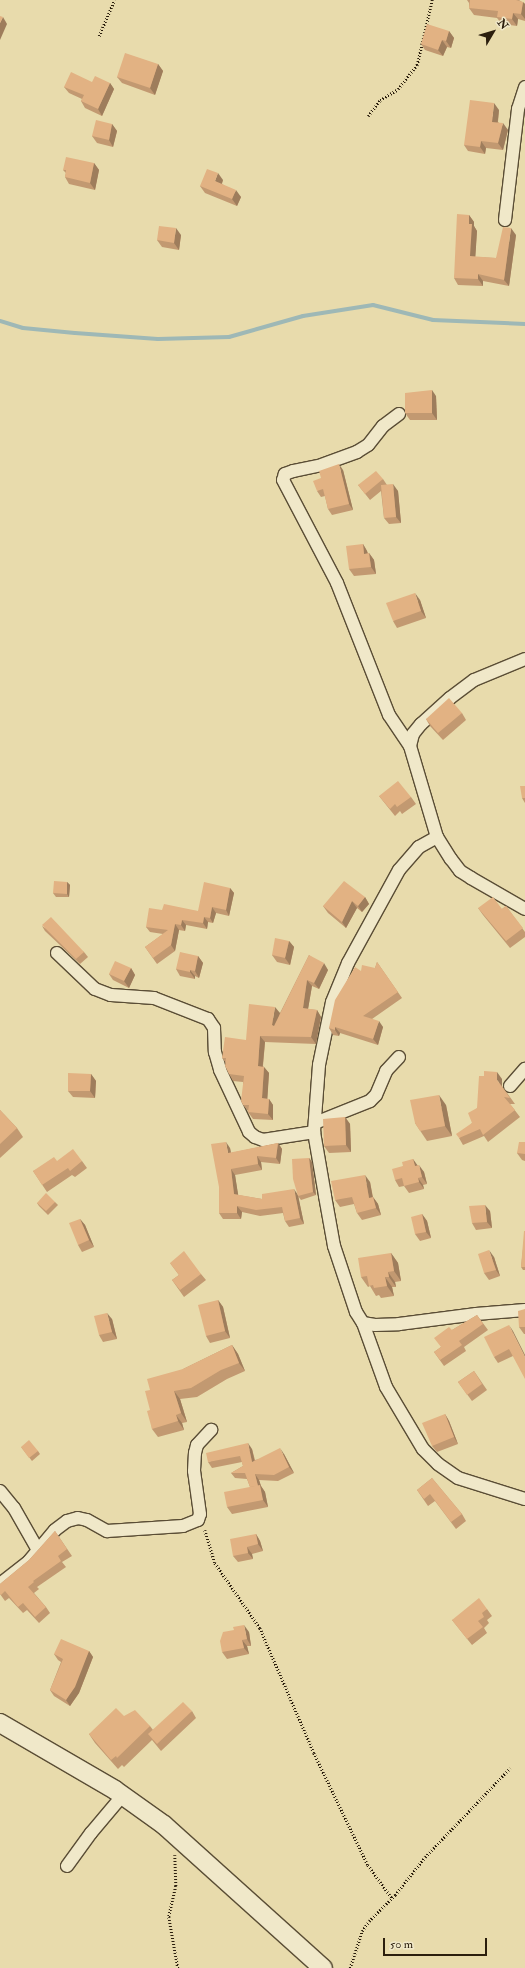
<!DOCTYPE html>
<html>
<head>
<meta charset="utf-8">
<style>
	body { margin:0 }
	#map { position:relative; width:525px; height:1968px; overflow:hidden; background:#e8dbac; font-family:"IM FELL Double Pica",serif }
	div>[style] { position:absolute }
	.stream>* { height:4px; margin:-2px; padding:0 2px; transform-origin:2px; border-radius:2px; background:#9eb8b6 }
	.path>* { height:2.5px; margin-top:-1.25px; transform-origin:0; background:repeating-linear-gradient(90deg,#2b1e0d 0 1px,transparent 0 3px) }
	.roads { filter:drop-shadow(1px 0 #5a4d35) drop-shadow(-1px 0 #5a4d35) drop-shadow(0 1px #5a4d35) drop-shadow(0 -1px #5a4d35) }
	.street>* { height:12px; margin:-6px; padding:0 6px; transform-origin:6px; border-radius:6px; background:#f0e8c9 }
	.secondary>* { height:18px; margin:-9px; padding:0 9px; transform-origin:9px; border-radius:9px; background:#f0e8c9 }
	.wall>* { inset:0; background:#c29971 }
	.shaded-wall>* { inset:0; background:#9e7d5c }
	.building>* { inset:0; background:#e2b283 }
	span { translate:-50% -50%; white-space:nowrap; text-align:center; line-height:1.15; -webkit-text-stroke:3px #f0e8c9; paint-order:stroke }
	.north { position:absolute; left:473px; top:12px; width:40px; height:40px; -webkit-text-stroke:3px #f0e8c9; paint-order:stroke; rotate:52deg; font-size:11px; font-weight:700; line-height:16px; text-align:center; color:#2b1e0d }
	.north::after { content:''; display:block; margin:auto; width:14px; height:18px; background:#2b1e0d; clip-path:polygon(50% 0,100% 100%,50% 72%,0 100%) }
	.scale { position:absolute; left:383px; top:1938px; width:104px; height:18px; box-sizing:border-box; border:2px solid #2b1e0d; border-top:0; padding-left:5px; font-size:12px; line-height:14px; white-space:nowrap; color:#2b1e0d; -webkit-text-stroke:3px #f0e8c9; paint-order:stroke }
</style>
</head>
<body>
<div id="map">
	<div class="stream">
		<i style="left:0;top:321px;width:24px;rotate:17deg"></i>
		<i style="left:23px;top:328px;width:52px;rotate:5.5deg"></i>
		<i style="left:75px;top:333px;width:83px;rotate:4.1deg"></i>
		<i style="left:158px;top:339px;width:71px;rotate:-1.6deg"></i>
		<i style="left:229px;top:337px;width:77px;rotate:-15.8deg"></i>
		<i style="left:303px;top:316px;width:71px;rotate:-8.9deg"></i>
		<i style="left:373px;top:305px;width:62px;rotate:14deg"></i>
		<i style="left:433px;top:320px;width:92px;rotate:2.5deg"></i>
	</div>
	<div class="path">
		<i style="left:99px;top:36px;width:39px;rotate:-67deg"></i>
		<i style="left:368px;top:116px;width:20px;rotate:-53deg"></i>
		<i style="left:380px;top:100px;width:21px;rotate:-31deg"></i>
		<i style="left:398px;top:89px;width:31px;rotate:-52deg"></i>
		<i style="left:417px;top:65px;width:67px;rotate:-77deg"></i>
		<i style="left:205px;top:1530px;width:34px;rotate:73deg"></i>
		<i style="left:215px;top:1563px;width:79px;rotate:55.3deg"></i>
		<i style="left:260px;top:1628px;width:136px;rotate:66.6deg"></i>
		<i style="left:314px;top:1753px;width:124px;rotate:64.3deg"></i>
		<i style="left:368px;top:1865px;width:41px;rotate:54deg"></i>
		<i style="left:175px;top:1855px;width:31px;rotate:88deg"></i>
		<i style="left:176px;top:1886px;width:32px;rotate:103deg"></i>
		<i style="left:169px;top:1917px;width:52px;rotate:80deg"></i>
		<i style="left:350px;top:1968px;width:39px;rotate:-72deg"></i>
		<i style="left:362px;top:1931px;width:12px;rotate:-55deg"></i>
		<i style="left:369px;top:1921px;width:37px;rotate:-45deg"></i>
		<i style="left:395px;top:1895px;width:48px;rotate:-51.7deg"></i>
		<i style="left:425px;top:1857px;width:123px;rotate:-46.3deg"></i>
	</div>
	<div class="roads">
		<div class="street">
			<i style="left:505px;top:220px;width:112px;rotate:-83.3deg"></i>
			<i style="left:518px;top:109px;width:23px;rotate:-72deg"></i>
			<i style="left:399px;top:414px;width:20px;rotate:143deg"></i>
			<i style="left:383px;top:426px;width:24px;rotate:128deg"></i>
			<i style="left:368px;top:445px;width:13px;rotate:148deg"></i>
			<i style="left:357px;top:452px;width:37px;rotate:160deg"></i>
			<i style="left:322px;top:465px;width:30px;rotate:168deg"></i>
			<i style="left:293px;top:471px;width:9px;rotate:159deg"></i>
			<i style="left:285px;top:474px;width:6px;rotate:108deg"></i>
			<i style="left:283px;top:480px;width:116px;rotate:62.3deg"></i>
			<i style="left:337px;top:583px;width:142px;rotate:68.5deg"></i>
			<i style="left:389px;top:715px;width:37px;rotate:56deg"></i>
			<i style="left:525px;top:659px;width:55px;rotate:157.6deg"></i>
			<i style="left:474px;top:680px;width:30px;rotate:143deg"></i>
			<i style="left:450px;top:698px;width:39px;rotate:138deg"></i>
			<i style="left:421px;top:724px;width:13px;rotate:129deg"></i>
			<i style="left:413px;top:734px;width:12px;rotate:104deg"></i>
			<i style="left:410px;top:746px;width:95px;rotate:73.5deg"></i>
			<i style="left:437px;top:837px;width:26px;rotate:58deg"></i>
			<i style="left:451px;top:859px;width:15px;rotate:53deg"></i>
			<i style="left:460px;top:871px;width:13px;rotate:32deg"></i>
			<i style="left:471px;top:878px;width:62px;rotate:29.9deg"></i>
			<i style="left:437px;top:837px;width:21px;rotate:151deg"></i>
			<i style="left:419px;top:847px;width:30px;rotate:131deg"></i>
			<i style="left:399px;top:870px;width:106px;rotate:118.7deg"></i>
			<i style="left:348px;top:963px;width:42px;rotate:112.3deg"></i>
			<i style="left:332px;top:1002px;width:64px;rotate:101.7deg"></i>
			<i style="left:319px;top:1065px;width:67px;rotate:94.3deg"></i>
			<i style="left:314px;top:1132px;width:65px;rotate:80.2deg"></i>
			<i style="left:325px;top:1196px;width:51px;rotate:79.8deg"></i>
			<i style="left:334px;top:1246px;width:70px;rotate:71.6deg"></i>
			<i style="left:356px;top:1312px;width:13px;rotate:58deg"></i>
			<i style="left:363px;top:1323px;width:12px;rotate:9deg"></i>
			<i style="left:375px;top:1325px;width:24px;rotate:-2deg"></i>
			<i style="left:399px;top:1324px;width:78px;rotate:-7.4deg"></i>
			<i style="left:476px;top:1314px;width:49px;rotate:-4.7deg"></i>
			<i style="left:57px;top:953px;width:52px;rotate:43.5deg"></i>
			<i style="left:95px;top:989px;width:17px;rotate:21deg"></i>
			<i style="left:111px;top:995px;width:43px;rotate:4deg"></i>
			<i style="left:154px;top:998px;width:58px;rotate:21.3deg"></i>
			<i style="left:208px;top:1019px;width:11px;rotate:56deg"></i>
			<i style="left:214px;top:1028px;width:24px;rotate:88deg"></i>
			<i style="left:215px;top:1052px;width:19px;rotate:74deg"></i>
			<i style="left:220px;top:1070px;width:68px;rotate:64.9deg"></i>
			<i style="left:249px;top:1132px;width:8px;rotate:40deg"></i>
			<i style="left:255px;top:1137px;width:9px;rotate:21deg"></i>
			<i style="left:263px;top:1140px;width:52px;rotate:-8.9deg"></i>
			<i style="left:510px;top:1086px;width:23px;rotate:-49deg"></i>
			<i style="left:315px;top:1123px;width:59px;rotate:-21.8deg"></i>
			<i style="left:370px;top:1101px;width:8px;rotate:-45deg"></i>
			<i style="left:376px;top:1095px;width:26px;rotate:-67deg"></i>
			<i style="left:386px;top:1071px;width:19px;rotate:-47deg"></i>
			<i style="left:363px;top:1323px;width:68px;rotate:70.2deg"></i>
			<i style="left:386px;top:1387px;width:72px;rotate:59.2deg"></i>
			<i style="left:423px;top:1449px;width:21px;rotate:45deg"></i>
			<i style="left:438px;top:1464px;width:24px;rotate:35deg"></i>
			<i style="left:458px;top:1478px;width:70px;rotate:17.4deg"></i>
			<i style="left:0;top:1491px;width:22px;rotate:51deg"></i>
			<i style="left:14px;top:1508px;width:48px;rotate:60.3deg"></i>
			<i style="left:0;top:1584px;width:37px;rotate:-38deg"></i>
			<i style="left:29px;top:1561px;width:40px;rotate:-50deg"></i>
			<i style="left:55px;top:1530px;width:15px;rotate:-37deg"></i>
			<i style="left:67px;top:1521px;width:11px;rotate:-15deg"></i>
			<i style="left:78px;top:1518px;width:9px;rotate:13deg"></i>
			<i style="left:87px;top:1520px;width:23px;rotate:29deg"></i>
			<i style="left:107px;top:1531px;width:76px;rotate:-3.8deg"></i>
			<i style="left:183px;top:1526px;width:16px;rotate:-22deg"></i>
			<i style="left:198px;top:1520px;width:6px;rotate:-72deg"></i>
			<i style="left:200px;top:1514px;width:43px;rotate:-97.9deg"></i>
			<i style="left:194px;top:1471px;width:18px;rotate:-87deg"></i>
			<i style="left:195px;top:1453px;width:8px;rotate:-76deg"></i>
			<i style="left:197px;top:1445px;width:21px;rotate:-47deg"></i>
			<i style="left:67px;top:1866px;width:41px;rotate:-54deg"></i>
			<i style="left:91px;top:1833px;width:50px;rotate:-49.9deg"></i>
		</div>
		<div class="secondary">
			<i style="left:0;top:1723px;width:133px;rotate:30.2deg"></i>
			<i style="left:115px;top:1790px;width:60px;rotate:35.5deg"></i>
			<i style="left:164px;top:1825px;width:214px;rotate:42deg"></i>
		</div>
	</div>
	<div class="wall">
		<i style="clip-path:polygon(467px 0,519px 0,525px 4px,525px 21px,518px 19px,517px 26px,502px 24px,497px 18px,474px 15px,469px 8px,469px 3px)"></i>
		<i style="clip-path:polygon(449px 31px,454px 38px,451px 48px,447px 47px,443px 56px,425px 50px,421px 44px)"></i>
		<i style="clip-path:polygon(158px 64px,163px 71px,155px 95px,122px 83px,117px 77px)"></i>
		<i style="clip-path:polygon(92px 82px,110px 83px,114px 89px,102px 116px,85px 108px,81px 101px,82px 99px,69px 93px,64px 87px)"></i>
		<i style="clip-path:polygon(499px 110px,498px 122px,508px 130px,503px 150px,486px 148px,485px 154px,468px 151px,464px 145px)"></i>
		<i style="clip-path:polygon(112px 124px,117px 131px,113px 147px,97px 143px,92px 136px)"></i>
		<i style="clip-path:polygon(94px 163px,99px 170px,95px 190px,69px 184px,65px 177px,66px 173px,63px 170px)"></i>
		<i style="clip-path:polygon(223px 180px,222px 184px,241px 197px,237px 206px,205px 193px,200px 186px)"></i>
		<i style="clip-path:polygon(469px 215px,474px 222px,474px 226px,477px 231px,475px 257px,496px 258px,516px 235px,509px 286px,483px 281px,483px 286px,458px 285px,454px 278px)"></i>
		<i style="clip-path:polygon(181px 235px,179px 250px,162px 247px,157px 240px)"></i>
		<i style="clip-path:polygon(436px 396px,437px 420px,410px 420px,405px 413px)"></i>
		<i style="clip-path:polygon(343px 470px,353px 510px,332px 515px,328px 509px,325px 496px,321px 497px,317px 491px)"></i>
		<i style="clip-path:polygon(383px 479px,387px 485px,398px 491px,401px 523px,389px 524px,384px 518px,381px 491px,370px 500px,358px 485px)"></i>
		<i style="clip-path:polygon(363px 544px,367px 551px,368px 553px,369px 553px,374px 560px,376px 574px,354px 576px,349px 569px)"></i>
		<i style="clip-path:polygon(420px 600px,426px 618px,397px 628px,393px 621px)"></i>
		<i style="clip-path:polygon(462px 713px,466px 720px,443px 740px,430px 726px,426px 719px)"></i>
		<i style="clip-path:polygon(525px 786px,525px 803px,522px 798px)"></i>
		<i style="clip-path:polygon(379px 796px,411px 797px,416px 804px,402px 814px,400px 811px,395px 816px)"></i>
		<i style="clip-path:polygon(67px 882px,70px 885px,69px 897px,56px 897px,53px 893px)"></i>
		<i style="clip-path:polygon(230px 888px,234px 893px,229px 916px,216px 913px,213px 923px,208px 922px,207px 929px,186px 925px,185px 931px,179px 930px,175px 951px,157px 964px,145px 947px,163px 934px,150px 932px,146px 927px,162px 910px,198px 911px)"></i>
		<i style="clip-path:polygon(365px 897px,369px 904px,362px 912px,357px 908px,346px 928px,328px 913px,323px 906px)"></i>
		<i style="clip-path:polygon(506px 906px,525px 932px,525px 937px,510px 948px,483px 915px,478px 908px,502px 909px)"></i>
		<i style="clip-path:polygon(42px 926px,84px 952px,88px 957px,80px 964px,45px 931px)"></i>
		<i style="clip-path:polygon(289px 941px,294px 947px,290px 965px,277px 962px,272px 955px)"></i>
		<i style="clip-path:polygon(309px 955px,328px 970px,319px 989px,312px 986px,308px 1009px,317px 1010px,321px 1017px,316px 1044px,265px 1042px,263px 1066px,269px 1073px,267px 1099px,269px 1099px,273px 1105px,273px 1120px,253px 1119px,248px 1112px,248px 1111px,243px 1105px,243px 1082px,233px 1081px,229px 1074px,226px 1063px,222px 1058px,246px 1040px,280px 1013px)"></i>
		<i style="clip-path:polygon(198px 956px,203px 963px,199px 978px,195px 976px,195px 979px,180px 976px,176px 969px)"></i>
		<i style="clip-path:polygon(377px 962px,402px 998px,372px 1019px,383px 1027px,378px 1045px,340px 1033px,339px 1036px,333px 1035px,329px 1028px,361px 971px,375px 968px)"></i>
		<i style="clip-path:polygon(131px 968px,135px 975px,129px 988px,113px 980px,109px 974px)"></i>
		<i style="clip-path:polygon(91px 1074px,96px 1081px,95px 1098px,73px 1097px,68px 1091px)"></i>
		<i style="clip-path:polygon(502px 1079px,502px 1086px,515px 1104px,510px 1104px,520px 1117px,488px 1142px,484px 1136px,463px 1145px,459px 1138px,472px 1123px,477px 1108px)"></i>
		<i style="clip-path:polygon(446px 1105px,452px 1136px,427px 1141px,415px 1123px)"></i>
		<i style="clip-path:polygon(0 1110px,17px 1128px,23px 1137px,0 1158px)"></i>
		<i style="clip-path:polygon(345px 1117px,350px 1124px,351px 1152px,329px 1153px,324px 1146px)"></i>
		<i style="clip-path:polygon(525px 1142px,525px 1161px,522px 1160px,517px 1153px)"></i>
		<i style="clip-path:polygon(278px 1143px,282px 1149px,280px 1164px,261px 1162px,262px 1170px,235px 1175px,238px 1195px,262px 1199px,298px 1195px,309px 1158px,312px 1162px,316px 1195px,301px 1200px,298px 1196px,304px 1224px,289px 1227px,285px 1221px,283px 1213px,260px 1216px,242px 1212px,241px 1219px,223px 1219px,219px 1213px,230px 1148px,231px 1153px)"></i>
		<i style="clip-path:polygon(413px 1159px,417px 1166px,424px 1172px,427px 1184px,423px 1185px,424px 1189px,409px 1193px,404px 1186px,399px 1187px,395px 1180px,403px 1166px)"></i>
		<i style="clip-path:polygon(57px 1161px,82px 1161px,87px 1168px,75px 1177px,72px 1175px,47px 1192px,33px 1171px)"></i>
		<i style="clip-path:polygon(370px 1182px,373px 1197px,378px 1204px,381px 1215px,362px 1220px,357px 1213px,354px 1204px,340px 1207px,335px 1200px)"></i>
		<i style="clip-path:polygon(55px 1202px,58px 1205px,48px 1215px,39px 1206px,37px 1203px)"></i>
		<i style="clip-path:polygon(490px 1211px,492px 1228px,476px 1230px,472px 1223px)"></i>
		<i style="clip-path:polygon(422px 1214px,427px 1221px,431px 1238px,420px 1241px,415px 1234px)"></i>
		<i style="clip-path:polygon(80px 1219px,85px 1225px,94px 1247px,82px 1252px,78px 1245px)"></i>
		<i style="clip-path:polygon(525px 1231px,525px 1270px,523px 1270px,521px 1267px)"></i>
		<i style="clip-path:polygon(391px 1253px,398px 1263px,401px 1281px,395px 1282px,396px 1287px,392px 1287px,394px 1296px,381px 1298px,379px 1295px,376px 1296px,370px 1286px,368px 1287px,361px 1277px)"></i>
		<i style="clip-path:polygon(494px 1257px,500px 1276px,489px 1280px,484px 1273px)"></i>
		<i style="clip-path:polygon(170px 1263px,201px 1274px,206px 1280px,184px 1297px,172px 1280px,179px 1275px)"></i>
		<i style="clip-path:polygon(218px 1300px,223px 1307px,230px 1338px,210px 1343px,206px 1336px)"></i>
		<i style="clip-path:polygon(525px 1309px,525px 1334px,524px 1334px,519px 1327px)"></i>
		<i style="clip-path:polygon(477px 1315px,488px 1330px,464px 1347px,466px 1351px,444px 1366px,434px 1352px,441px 1347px,452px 1330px)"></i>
		<i style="clip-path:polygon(112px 1319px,117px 1339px,103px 1342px,99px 1335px)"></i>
		<i style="clip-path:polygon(513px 1331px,513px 1356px,498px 1363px,494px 1357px)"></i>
		<i style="clip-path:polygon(232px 1345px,238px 1354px,245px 1371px,227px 1379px,197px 1397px,180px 1399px,187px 1422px,182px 1423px,184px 1430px,158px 1437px,152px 1429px,150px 1410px,183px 1369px)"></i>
		<i style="clip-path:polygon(474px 1371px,487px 1390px,472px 1401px,458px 1382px)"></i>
		<i style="clip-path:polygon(445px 1414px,449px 1421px,458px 1444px,437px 1452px,432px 1446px)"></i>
		<i style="clip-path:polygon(21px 1447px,38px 1451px,40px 1454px,32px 1461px)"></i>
		<i style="clip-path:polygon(252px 1449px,255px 1460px,284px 1454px,294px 1473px,278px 1481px,259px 1480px,261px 1486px,265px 1492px,268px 1507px,232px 1514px,227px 1507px,250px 1487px,247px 1479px,235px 1478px,231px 1473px,243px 1466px,242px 1462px,212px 1468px,208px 1462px)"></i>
		<i style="clip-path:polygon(432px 1478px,462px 1514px,466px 1521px,456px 1529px,435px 1501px,428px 1506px,417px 1490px)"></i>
		<i style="clip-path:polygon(55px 1531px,72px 1556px,62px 1562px,66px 1567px,37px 1587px,39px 1589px,34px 1593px,46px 1607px,50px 1613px,39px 1623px,27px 1610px,23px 1613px,9px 1598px,5px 1601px,0 1594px,0 1584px,29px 1560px)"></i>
		<i style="clip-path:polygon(256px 1534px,260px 1541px,263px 1551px,252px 1554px,253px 1559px,238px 1562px,233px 1556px)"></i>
		<i style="clip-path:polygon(487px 1609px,492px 1616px,487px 1620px,489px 1623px,484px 1628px,487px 1633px,472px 1645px,452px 1620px)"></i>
		<i style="clip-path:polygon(249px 1632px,251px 1646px,247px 1646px,249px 1654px,227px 1659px,222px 1652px)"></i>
		<i style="clip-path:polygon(89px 1651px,93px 1657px,79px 1693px,70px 1706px,54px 1696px,50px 1690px,61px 1662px,58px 1660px,54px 1654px)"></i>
		<i style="clip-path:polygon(192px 1711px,196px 1718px,161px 1751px,152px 1740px,124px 1767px,122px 1765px,118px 1769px,95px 1743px,89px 1734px,124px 1716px,150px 1726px,153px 1730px)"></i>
	</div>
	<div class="shaded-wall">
		<i style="clip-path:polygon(523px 2px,525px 4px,525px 19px,521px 14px)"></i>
		<i style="clip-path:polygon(513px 13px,518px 19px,517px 26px,512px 19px)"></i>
		<i style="clip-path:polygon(3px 17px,7px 24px,0 40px,0 23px)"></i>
		<i style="clip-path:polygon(449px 31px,454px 38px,451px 48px,446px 41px)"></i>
		<i style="clip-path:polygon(442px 40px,447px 47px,443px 56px,438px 50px)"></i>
		<i style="clip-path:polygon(158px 64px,163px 71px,155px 95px,150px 88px)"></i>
		<i style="clip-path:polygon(110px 83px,114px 89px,102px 116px,98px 109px)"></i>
		<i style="clip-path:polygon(494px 103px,499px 110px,497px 128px,492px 122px)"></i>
		<i style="clip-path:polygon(503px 123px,508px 130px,503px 150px,498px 143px)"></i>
		<i style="clip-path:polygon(112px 124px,117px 131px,113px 147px,109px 140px)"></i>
		<i style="clip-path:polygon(481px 141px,486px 148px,485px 154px,480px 147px)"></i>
		<i style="clip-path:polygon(94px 163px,99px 170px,95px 190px,90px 183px)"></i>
		<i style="clip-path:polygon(218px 173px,223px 180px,220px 188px,215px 181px)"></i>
		<i style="clip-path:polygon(236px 190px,241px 197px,237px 206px,232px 199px)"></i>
		<i style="clip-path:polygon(469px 215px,474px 222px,474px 226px,477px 231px,475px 263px,470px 256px,469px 224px)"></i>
		<i style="clip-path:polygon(176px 228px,181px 235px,179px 250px,174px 243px)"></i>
		<i style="clip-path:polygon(511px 228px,516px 235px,509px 286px,504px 280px)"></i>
		<i style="clip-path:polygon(478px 274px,483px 281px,483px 286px,478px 279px)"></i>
		<i style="clip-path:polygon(432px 390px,436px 396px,437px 420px,432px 413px)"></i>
		<i style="clip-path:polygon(339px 464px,343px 470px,353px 510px,349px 504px)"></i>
		<i style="clip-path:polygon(393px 484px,398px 491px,401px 523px,396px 517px)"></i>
		<i style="clip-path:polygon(363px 544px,367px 551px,369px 561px,364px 554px)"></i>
		<i style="clip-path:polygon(369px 553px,374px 560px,376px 574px,371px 567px)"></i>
		<i style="clip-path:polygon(415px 593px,420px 600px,426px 618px,421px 611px)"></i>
		<i style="clip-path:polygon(67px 882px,70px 885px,69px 897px,67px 894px)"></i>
		<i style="clip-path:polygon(230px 888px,234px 893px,229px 916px,226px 910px)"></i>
		<i style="clip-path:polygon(365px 897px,369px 904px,362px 912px,358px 906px)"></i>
		<i style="clip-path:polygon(352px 901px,357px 908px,346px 928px,342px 922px)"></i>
		<i style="clip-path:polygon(212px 907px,216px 913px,213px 923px,210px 918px)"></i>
		<i style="clip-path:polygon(204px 917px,208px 922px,207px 929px,203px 923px)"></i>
		<i style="clip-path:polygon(182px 920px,186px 925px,185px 931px,181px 925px)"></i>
		<i style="clip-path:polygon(175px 924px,179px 930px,175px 951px,171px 945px)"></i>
		<i style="clip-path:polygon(289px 941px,294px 947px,290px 965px,285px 958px)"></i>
		<i style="clip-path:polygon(198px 956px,203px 963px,199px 978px,195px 971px)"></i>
		<i style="clip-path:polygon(324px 963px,328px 970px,319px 989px,314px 983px)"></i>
		<i style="clip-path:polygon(131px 968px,135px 975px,129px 988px,124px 981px)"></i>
		<i style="clip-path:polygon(190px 970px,195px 976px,195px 979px,190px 972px)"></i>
		<i style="clip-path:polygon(307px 980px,312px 986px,307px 1015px,303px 1008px)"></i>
		<i style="clip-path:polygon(275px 1007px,280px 1013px,276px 1031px,272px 1025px)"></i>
		<i style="clip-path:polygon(317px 1010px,321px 1017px,316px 1044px,311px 1037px)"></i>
		<i style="clip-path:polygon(379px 1021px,383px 1027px,378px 1045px,373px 1039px)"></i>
		<i style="clip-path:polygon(335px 1027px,340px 1033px,339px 1036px,335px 1030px)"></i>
		<i style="clip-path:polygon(260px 1036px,265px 1042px,262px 1073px,258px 1066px)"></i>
		<i style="clip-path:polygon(264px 1067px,269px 1073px,267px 1105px,262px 1098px)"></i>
		<i style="clip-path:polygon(497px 1072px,502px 1079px,502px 1086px,497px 1080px)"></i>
		<i style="clip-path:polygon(91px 1074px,96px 1081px,95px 1098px,90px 1091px)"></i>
		<i style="clip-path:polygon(439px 1095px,446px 1105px,452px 1136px,445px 1126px)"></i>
		<i style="clip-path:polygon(269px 1099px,273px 1105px,273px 1120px,268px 1114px)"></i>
		<i style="clip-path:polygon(345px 1117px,350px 1124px,351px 1152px,346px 1145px)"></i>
		<i style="clip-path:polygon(226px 1142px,230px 1148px,232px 1159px,228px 1153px)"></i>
		<i style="clip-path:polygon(278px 1143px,282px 1149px,280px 1164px,276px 1158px)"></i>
		<i style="clip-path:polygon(257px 1156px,261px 1162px,262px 1170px,258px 1164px)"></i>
		<i style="clip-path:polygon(309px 1158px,312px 1162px,316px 1195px,313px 1192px)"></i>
		<i style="clip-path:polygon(413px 1159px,418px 1166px,415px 1166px)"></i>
		<i style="clip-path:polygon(419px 1165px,424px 1172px,427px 1184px,422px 1177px)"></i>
		<i style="clip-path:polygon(231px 1169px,235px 1175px,239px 1200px,234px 1194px)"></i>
		<i style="clip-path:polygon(365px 1175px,370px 1182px,374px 1205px,369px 1198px)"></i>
		<i style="clip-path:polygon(418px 1178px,423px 1185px,424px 1189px,419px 1182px)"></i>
		<i style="clip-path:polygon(294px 1189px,298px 1195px,304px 1224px,300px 1218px)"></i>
		<i style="clip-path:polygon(373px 1197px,378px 1204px,381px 1215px,376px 1208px)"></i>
		<i style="clip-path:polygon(485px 1205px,490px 1211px,492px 1228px,487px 1222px)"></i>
		<i style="clip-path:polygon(237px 1206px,242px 1212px,241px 1219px,237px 1213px)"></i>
		<i style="clip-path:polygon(422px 1214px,427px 1221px,431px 1238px,426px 1232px)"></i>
		<i style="clip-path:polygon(80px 1219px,85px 1225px,94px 1247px,89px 1240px)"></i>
		<i style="clip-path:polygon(489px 1250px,494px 1257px,500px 1276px,496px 1270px)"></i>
		<i style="clip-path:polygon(391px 1253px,398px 1263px,401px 1281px,394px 1271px)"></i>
		<i style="clip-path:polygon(388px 1272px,395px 1282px,396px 1287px,389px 1277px)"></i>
		<i style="clip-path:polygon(385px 1277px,392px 1287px,394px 1296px,387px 1286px)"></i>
		<i style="clip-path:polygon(218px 1300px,223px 1307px,230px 1338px,225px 1331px)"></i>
		<i style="clip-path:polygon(107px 1313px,112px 1319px,117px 1339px,112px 1332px)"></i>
		<i style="clip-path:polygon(509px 1325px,513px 1331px,525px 1355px,525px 1357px)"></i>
		<i style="clip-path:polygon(232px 1345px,238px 1354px,245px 1371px,239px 1363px)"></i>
		<i style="clip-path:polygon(174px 1391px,180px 1399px,187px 1422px,181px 1413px)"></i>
		<i style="clip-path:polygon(445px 1414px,449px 1421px,458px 1444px,454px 1437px)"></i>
		<i style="clip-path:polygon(176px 1415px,182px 1423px,184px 1430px,178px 1421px)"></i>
		<i style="clip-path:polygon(248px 1443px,252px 1449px,256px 1468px,252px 1462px)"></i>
		<i style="clip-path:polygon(280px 1448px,284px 1454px,294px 1473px,289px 1467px)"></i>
		<i style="clip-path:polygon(255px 1474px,259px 1480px,261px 1486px,265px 1492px,268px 1507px,263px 1500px,258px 1486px)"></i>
		<i style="clip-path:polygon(256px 1534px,260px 1541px,263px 1551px,258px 1544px)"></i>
		<i style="clip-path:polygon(247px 1547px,252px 1554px,253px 1559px,248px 1553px)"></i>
		<i style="clip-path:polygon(244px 1625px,249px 1632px,251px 1646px,247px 1639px)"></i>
		<i style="clip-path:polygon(242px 1640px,247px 1646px,249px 1654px,244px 1648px)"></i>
		<i style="clip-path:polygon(89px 1651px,93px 1657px,79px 1693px,70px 1706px,66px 1700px)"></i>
	</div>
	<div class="building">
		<i style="clip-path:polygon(470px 0,516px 0,523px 2px,521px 14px,513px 13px,512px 19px,497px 17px,498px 11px,469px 8px)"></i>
		<i style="clip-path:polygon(0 16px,3px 17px,0 23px)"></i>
		<i style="clip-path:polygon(427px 24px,449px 31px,446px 41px,442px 40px,438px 50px,421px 44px)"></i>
		<i style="clip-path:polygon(125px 53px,158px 64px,150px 88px,117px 77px)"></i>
		<i style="clip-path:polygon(71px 72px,92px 82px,95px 76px,110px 83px,98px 109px,81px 101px,84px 95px,64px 87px)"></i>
		<i style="clip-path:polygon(470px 100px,494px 103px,492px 122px,503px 123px,498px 143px,481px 141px,480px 147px,464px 145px)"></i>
		<i style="clip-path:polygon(96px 120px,112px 124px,109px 140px,92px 136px)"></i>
		<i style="clip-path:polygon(66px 157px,94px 163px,90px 183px,65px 177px,66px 170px,63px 170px)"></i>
		<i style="clip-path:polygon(207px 169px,218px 173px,215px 181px,236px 190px,232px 199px,200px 186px)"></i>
		<i style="clip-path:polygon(457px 214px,469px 215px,469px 224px,472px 224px,470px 256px,496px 258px,503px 227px,511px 228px,504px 280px,478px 274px,478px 279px,454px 278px)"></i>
		<i style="clip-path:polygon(159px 226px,176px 228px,174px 243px,157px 240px)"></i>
		<i style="clip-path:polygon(432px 390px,432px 413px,405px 413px,405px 393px)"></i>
		<i style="clip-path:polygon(339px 464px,349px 504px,328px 509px,323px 489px,317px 491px,313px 481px,321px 478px,319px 471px)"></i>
		<i style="clip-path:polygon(376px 471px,383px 479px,365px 494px,358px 485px)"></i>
		<i style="clip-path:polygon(393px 484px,396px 517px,384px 518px,381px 485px)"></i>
		<i style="clip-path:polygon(363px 544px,364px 554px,369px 553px,371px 567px,349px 569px,346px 546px)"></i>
		<i style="clip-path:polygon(415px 593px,421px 611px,393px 621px,386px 603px)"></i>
		<i style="clip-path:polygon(449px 698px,462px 713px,438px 733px,426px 719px)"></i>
		<i style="clip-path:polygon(398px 781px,411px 797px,397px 807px,395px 804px,390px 809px,379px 796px)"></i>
		<i style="clip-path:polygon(520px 786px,525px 786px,525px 798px,522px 798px)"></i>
		<i style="clip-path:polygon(54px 881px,67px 882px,67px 894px,53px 893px)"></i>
		<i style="clip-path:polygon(344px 881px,365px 897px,358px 906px,352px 901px,342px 922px,323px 906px)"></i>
		<i style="clip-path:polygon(204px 882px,230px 888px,226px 910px,212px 907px,210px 918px,204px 917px,203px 923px,182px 920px,181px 925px,175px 924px,171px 945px,153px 958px,145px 947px,168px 930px,146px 927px,149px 908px,162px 910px,164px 904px,198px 911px)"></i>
		<i style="clip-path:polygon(493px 897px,502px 909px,506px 906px,523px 928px,506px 941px,478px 908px)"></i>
		<i style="clip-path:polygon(51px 917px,84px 952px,76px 959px,42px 925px)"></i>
		<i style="clip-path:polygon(275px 938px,289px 941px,285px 958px,272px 955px)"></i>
		<i style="clip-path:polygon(180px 952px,198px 956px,195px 971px,190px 970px,190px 972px,176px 969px)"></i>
		<i style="clip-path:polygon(309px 955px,324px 963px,314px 983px,307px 980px,303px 1008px,317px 1010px,311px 1037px,260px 1036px,258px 1066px,264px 1067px,262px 1098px,269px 1099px,268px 1114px,248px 1112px,249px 1105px,243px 1105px,241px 1101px,244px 1076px,229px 1074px,225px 1066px,226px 1058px,222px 1058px,225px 1037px,246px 1040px,249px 1004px,275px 1007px,272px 1025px,274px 1026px)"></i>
		<i style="clip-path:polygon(115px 961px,131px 968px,124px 981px,109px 974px)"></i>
		<i style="clip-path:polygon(377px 962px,398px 992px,363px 1016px,379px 1021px,373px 1039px,335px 1027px,335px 1030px,329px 1028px,335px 1000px,355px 967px,361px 971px,362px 965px,375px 968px)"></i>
		<i style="clip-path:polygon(484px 1071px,497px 1072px,497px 1080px,510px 1098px,504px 1097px,515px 1110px,483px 1135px,480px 1129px,459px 1138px,456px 1134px,472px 1123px,468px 1113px,477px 1108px,479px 1076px,484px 1076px)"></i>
		<i style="clip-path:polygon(68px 1073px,91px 1074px,90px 1091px,68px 1091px)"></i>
		<i style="clip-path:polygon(439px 1095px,445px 1126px,420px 1131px,415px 1123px,410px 1100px)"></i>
		<i style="clip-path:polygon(0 1110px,17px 1128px,0 1144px)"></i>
		<i style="clip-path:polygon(345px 1117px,346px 1145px,324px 1146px,323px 1119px)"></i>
		<i style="clip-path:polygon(226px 1142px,228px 1153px,278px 1143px,276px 1158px,257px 1156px,258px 1164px,231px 1169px,234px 1194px,262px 1199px,262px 1194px,294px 1189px,300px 1218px,285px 1221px,282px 1207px,256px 1210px,237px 1206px,237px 1213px,219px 1213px,219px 1187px,211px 1144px)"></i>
		<i style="clip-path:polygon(519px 1142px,525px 1142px,525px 1154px,517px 1153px)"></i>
		<i style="clip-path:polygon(73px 1149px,82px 1161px,70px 1171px,68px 1168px,42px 1185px,33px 1171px,54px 1157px,57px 1161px)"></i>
		<i style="clip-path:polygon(309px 1158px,313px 1192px,298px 1196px,293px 1179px,292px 1159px)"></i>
		<i style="clip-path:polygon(413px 1159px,415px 1166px,419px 1165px,422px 1177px,418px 1178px,419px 1182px,404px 1186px,402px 1178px,395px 1180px,392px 1169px,403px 1166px,402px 1162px)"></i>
		<i style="clip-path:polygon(365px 1175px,369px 1198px,373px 1197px,376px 1208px,357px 1213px,352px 1197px,335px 1200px,331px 1181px)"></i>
		<i style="clip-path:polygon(46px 1193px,55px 1202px,46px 1211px,37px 1203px)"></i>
		<i style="clip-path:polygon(485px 1205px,487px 1222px,472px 1223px,469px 1206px)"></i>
		<i style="clip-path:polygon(422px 1214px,426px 1232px,415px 1234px,411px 1217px)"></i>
		<i style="clip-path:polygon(80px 1219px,89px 1240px,78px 1245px,69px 1223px)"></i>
		<i style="clip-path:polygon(524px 1231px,525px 1231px,525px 1267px,521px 1267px)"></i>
		<i style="clip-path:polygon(489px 1250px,496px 1270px,484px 1273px,478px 1254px)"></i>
		<i style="clip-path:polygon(184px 1251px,201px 1274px,180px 1290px,172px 1280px,179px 1275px,170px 1263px)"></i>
		<i style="clip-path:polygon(391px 1253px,394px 1271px,388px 1272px,389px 1277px,385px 1277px,387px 1286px,374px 1288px,373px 1285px,369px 1286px,367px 1276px,361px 1277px,358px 1258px)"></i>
		<i style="clip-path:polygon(218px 1300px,225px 1331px,206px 1336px,198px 1305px)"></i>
		<i style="clip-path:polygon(525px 1309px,525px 1327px,519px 1327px,518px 1311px)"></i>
		<i style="clip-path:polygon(107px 1313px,112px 1332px,99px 1335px,94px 1316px)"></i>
		<i style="clip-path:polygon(477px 1315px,483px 1324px,459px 1341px,462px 1345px,440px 1360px,434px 1352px,441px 1347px,434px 1338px,449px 1327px,452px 1330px)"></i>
		<i style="clip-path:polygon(509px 1325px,525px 1357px,525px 1379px,509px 1349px,494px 1357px,484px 1337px)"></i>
		<i style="clip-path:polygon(232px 1345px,239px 1363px,221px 1370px,191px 1388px,174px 1391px,181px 1413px,176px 1415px,178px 1421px,152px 1429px,147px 1411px,150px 1410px,145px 1391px,150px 1390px,147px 1379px,183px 1369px)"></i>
		<i style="clip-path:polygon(474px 1371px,482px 1384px,467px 1395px,458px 1382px)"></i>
		<i style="clip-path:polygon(445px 1414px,454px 1437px,432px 1446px,422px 1423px)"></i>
		<i style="clip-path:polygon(29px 1440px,38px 1451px,29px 1458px,21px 1447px)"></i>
		<i style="clip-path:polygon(248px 1443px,252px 1462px,280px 1448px,289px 1467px,274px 1475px,255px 1474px,258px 1486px,250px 1487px,245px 1473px,231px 1473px,243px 1466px,240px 1456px,208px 1462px,206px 1453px)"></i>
		<i style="clip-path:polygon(432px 1478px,462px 1514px,451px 1522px,430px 1494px,424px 1499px,417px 1490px)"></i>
		<i style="clip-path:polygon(260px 1485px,263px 1500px,227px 1507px,224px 1492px)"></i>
		<i style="clip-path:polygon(55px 1531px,67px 1549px,58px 1556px,61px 1561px,33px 1581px,34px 1582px,28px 1587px,46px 1607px,35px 1617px,23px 1603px,18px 1607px,5px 1591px,1px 1595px,0 1594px,0 1584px,29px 1560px)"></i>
		<i style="clip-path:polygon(256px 1534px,258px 1544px,247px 1547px,248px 1553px,233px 1556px,230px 1539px)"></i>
		<i style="clip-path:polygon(479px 1598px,487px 1609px,482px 1613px,484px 1617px,478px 1621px,483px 1627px,467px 1639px,452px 1620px)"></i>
		<i style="clip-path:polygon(244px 1625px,247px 1639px,242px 1640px,244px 1648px,222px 1652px,220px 1641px,223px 1632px,234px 1630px,233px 1627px)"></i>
		<i style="clip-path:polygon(61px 1639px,89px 1651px,75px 1687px,66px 1700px,50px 1690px,63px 1659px,54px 1654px)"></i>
		<i style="clip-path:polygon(183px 1702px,192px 1711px,157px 1744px,148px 1734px)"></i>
		<i style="clip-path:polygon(116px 1708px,124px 1716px,135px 1710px,150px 1726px,117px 1758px,116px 1756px,111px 1760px,89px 1734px)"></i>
	</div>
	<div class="north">N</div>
	<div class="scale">50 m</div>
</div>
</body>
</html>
